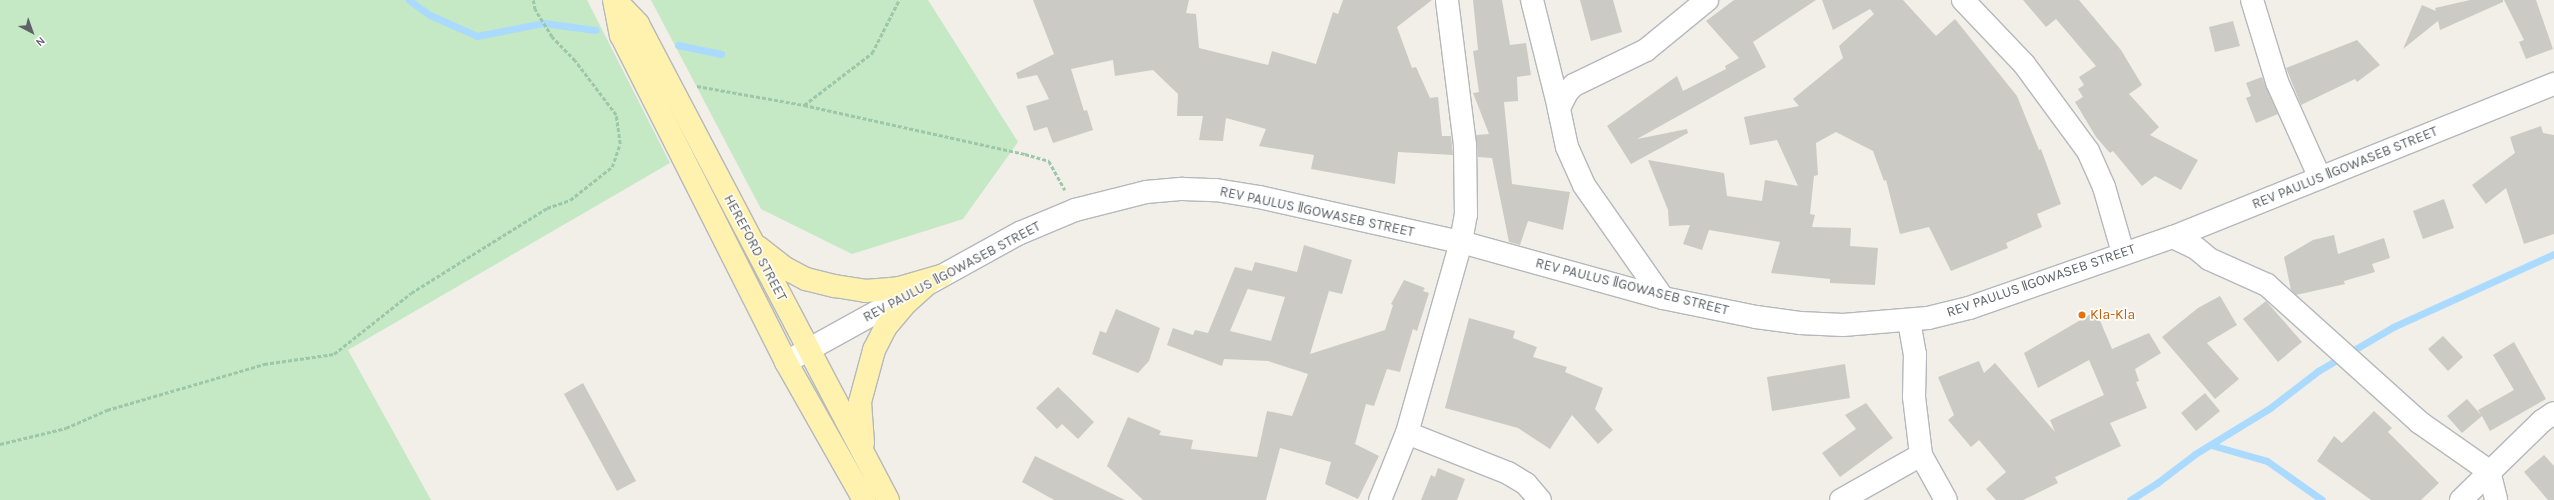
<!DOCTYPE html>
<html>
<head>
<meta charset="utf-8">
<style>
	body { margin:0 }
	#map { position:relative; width:2554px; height:500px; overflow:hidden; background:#f1efe8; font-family:Karla,sans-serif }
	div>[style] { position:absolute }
	.green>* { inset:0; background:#c5e8c5 }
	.stream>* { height:7px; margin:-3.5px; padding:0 3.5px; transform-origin:3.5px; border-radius:3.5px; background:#aadaff }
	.building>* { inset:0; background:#cccac5 }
	.path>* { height:2.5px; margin-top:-1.25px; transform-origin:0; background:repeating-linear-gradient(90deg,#9cc7a9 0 4px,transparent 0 6px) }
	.roads { filter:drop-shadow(1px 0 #b5b8bc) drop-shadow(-1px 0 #b5b8bc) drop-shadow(0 1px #b5b8bc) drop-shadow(0 -1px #b5b8bc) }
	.minor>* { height:22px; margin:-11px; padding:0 11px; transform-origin:11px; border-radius:11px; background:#fff }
	.major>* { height:22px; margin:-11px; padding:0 11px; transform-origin:11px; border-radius:11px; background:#fff2af }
	.dots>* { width:11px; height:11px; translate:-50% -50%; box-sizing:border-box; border:2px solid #fff; border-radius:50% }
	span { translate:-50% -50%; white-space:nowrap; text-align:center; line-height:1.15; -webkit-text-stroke:3px #fff; paint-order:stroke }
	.street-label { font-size:14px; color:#5f6368 }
	.food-label { font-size:14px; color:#c56008 }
	.left { translate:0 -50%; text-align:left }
	.north { position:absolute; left:12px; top:12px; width:40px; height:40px; -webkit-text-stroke:3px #fff; paint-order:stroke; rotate:139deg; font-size:11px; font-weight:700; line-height:16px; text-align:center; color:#5f6368 }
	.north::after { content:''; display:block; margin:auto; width:14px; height:18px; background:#5f6368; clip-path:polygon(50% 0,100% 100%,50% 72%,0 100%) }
</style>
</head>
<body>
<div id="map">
	<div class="green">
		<i style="clip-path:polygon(0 0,587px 0,670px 163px,348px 350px,431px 500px,0 500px)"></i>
		<i style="clip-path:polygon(651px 0,928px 0,1018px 142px,963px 219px,852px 254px,761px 209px)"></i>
	</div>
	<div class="stream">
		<i style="left:409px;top:0;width:26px;rotate:36deg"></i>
		<i style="left:430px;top:15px;width:51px;rotate:24.1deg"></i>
		<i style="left:477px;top:36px;width:67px;rotate:-11.1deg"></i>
		<i style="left:543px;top:23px;width:53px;rotate:7.5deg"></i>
		<i style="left:678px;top:45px;width:44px;rotate:11.8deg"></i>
		<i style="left:2211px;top:445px;width:58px;rotate:15.9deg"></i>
		<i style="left:2267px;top:461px;width:67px;rotate:35.3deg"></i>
		<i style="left:2130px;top:500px;width:32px;rotate:-32deg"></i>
		<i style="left:2157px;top:483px;width:48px;rotate:-37.3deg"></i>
		<i style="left:2195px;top:454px;width:88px;rotate:-31.5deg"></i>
		<i style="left:2270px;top:408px;width:61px;rotate:-37.6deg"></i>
		<i style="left:2318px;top:371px;width:87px;rotate:-30.4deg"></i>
		<i style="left:2393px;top:327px;width:177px;rotate:-24.4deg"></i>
	</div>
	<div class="building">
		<i style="clip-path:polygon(1033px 0,1189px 0,1186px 13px,1196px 14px,1199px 48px,1268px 65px,1272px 51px,1316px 64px,1333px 12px,1338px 14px,1343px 0,1432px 0,1397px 27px,1412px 68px,1416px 67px,1430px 98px,1438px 97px,1442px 136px,1451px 136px,1453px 155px,1398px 152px,1395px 184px,1311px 169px,1314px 155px,1259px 146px,1266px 129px,1226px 118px,1223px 141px,1199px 140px,1203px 116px,1177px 116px,1178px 94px,1153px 70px,1115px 76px,1113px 60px,1071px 69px,1084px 111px,1087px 110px,1093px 130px,1053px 143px,1047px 127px,1034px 131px,1026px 106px,1049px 99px,1037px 75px,1018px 79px,1016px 73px,1054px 54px)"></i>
		<i style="clip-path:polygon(1473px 0,1502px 0,1510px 45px,1526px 43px,1531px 75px,1517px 77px,1518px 101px,1504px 102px,1512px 184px,1570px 192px,1563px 230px,1528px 221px,1520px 245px,1509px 242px,1492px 158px,1478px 157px,1476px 135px,1489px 134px,1473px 93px,1479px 92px,1473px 51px,1478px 50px)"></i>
		<i style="clip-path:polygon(1580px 0,1613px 0,1622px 32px,1591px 41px)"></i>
		<i style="clip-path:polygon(1734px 0,1816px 0,1753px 42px,1766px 67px,1637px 139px,1687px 129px,1688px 133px,1631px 164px,1607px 126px,1677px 76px,1683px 91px,1726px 69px,1725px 66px,1739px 58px,1706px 21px)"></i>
		<i style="clip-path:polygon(1822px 0,1903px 0,1936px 36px,1955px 19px,2017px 96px,2039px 150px,2041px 149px,2061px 204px,2037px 214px,2042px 227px,2006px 243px,2008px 248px,1951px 271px,1929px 227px,1900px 234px,1886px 180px,1884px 181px,1873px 151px,1836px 132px,1816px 143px,1818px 175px,1814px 176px,1810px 214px,1815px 215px,1812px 227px,1851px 228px,1850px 246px,1878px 248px,1875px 285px,1830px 283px,1830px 279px,1771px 273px,1780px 242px,1709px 230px,1702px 250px,1683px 244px,1690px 225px,1669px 226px,1668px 210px,1648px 160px,1724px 173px,1727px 196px,1762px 201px,1765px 180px,1798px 186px,1777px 140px,1750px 145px,1744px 117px,1799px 106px,1793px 99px,1843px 58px,1839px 46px,1874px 14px,1870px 9px,1833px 30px)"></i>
		<i style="clip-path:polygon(2023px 0,2079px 0,2121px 50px,2142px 85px,2129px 94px,2159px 127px,2150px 135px,2198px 160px,2181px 190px,2155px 176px,2142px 186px,2113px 151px,2110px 153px,2096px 137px,2075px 102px,2083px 97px,2078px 89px,2084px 85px,2079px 77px,2096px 66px,2056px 19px,2046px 27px)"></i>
		<i style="clip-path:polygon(2470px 0,2503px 0,2503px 2px,2440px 30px,2438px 21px,2403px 49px,2422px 5px,2436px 11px,2435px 8px)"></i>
		<i style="clip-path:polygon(2504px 0,2536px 0,2553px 49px,2526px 59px,2519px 42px,2524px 40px)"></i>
		<i style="clip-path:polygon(2233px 21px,2240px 46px,2215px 52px,2209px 27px)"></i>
		<i style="clip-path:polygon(2357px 40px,2380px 65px,2357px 82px,2355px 79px,2301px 105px,2286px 68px)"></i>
		<i style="clip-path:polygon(2262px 77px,2278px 114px,2256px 123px,2246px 98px,2251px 96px,2246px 83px)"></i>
		<i style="clip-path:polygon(2541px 126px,2543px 133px,2554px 135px,2554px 234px,2524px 244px,2506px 188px,2486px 204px,2472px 185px,2515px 153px,2510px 137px)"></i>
		<i style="clip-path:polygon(2444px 199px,2454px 228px,2423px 239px,2413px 211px)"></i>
		<i style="clip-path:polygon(2334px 235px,2338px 254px,2384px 238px,2390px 258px,2372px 264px,2375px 272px,2344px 281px,2345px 284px,2296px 295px,2291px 290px,2284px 257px,2313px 240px)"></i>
		<i style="clip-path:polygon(evenodd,1304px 245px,1352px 260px,1342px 294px,1329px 291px,1310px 354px,1385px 330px,1393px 305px,1391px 304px,1404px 280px,1425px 288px,1423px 291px,1429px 293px,1417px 331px,1413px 329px,1400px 372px,1387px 369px,1374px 406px,1366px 404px,1355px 444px,1379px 456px,1358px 499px,1325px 484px,1331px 462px,1280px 448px,1266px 500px,1143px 500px,1107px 466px,1128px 417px,1161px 431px,1159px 435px,1193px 440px,1191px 449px,1257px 457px,1267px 411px,1292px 416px,1308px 374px,1268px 361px,1224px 359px,1222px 366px,1167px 345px,1173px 328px,1193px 335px,1195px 330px,1208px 333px,1235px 267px,1252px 271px,1255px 262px,1297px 272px,1304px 245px,1249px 286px,1248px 289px,1285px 297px,1271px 341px,1230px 331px,1249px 286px)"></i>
		<i style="clip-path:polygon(2220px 296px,2237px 325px,2207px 343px,2239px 379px,2215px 399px,2162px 337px,2198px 308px)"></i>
		<i style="clip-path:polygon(2266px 301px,2302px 342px,2278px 362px,2243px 319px)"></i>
		<i style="clip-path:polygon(1116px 309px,1160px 328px,1149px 361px,1138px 373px,1092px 354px,1100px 331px,1106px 333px)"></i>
		<i style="clip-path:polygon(2096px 311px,2112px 349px,2149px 333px,2161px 353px,2135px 369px,2139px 381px,2136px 382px,2147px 408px,2110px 423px,2121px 446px,2055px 477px,2058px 483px,2023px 500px,1996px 500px,1986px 489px,2006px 472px,1979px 440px,1971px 447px,1948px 420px,1954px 415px,1938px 377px,1979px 361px,1984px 373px,1995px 363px,2055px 432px,2050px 420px,2104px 395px,2089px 360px,2038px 388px,2024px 353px)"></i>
		<i style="clip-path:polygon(1469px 318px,1515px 331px,1513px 338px,1537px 347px,1533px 357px,1567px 367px,1565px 372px,1603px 388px,1595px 409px,1613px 430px,1598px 444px,1572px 415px,1550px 449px,1518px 428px,1445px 408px)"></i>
		<i style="clip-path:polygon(2443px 336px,2463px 357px,2448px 371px,2428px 349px)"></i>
		<i style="clip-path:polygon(2514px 342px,2546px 399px,2490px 431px,2482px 416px,2462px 433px,2447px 416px,2467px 399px,2481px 415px,2478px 410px,2514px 390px,2493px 355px)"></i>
		<i style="clip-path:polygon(1845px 364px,1850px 398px,1772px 411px,1767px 377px)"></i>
		<i style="clip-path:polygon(583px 383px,636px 481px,617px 491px,564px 394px)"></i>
		<i style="clip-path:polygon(1058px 387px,1094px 422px,1078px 439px,1062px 424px,1057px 429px,1036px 408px)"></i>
		<i style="clip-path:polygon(2205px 393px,2220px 411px,2196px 431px,2181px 413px)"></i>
		<i style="clip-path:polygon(1866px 403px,1893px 438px,1840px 477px,1822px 453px,1856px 429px,1845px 415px)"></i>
		<i style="clip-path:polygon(2374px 411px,2392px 428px,2388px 432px,2439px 483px,2421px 500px,2371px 500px,2317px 461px,2334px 436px,2342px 443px)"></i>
		<i style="clip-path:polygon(2544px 455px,2554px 466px,2554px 500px,2548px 500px,2524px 472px)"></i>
		<i style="clip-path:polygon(1035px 456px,1125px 500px,1054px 500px,1022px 482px)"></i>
		<i style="clip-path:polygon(1438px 468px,1465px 479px,1457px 500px,1421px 500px,1431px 475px,1435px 477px)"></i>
	</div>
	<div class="path">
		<i style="left:697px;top:86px;width:109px;rotate:10.1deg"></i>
		<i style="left:804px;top:105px;width:226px;rotate:12.5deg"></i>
		<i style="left:1025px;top:154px;width:25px;rotate:16deg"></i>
		<i style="left:1049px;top:161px;width:33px;rotate:61deg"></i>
		<i style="left:804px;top:105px;width:86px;rotate:-37.4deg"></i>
		<i style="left:872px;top:53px;width:59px;rotate:-63deg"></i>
		<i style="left:0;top:444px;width:68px;rotate:-13.6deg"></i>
		<i style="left:66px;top:428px;width:45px;rotate:-23.7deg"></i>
		<i style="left:107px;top:410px;width:164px;rotate:-16.3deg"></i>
		<i style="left:264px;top:364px;width:71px;rotate:-8.1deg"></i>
		<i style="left:334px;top:354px;width:98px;rotate:-38.4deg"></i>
		<i style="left:411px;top:293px;width:160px;rotate:-32deg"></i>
		<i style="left:547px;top:208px;width:24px;rotate:-19deg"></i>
		<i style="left:570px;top:200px;width:53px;rotate:-38.2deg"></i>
		<i style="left:612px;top:167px;width:24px;rotate:-71deg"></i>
		<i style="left:620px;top:144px;width:29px;rotate:-98deg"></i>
		<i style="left:616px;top:115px;width:68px;rotate:-127.2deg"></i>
		<i style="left:575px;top:61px;width:33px;rotate:-134deg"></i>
		<i style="left:552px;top:37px;width:32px;rotate:-122deg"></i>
		<i style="left:535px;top:10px;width:10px;rotate:-101deg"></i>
	</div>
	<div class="roads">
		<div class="minor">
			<i style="left:1532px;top:0;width:111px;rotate:76deg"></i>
			<i style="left:1963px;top:0;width:88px;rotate:46.4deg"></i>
			<i style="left:2024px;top:64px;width:108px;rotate:53.7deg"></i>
			<i style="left:2088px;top:151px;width:39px;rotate:66deg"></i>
			<i style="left:2104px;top:187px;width:69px;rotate:73.9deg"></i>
			<i style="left:2252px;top:0;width:86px;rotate:73deg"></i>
			<i style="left:2277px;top:82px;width:105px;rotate:65.9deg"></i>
			<i style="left:2173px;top:237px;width:25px;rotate:26deg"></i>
			<i style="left:2196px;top:248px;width:17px;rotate:40deg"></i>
			<i style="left:2209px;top:259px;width:64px;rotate:24.1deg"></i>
			<i style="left:2267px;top:285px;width:205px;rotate:42deg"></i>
			<i style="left:2419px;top:422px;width:85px;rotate:35deg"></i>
			<i style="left:2489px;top:471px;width:30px;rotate:76deg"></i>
			<i style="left:1663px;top:298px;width:138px;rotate:-125deg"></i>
			<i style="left:1584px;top:185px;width:42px;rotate:-114.1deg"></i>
			<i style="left:1567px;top:147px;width:40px;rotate:-102deg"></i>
			<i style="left:1559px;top:108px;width:18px;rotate:-63deg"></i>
			<i style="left:1567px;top:92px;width:10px;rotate:-45deg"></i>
			<i style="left:1574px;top:85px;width:80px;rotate:-25.9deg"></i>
			<i style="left:1646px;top:50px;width:79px;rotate:-39.3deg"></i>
			<i style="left:1909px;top:321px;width:34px;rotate:80deg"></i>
			<i style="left:1915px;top:354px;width:43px;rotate:91.3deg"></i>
			<i style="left:1914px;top:397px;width:58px;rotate:83.1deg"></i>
			<i style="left:1921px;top:455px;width:51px;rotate:60.9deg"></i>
			<i style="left:786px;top:362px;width:267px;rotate:-28.9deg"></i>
			<i style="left:1020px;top:233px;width:60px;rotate:-22.7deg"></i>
			<i style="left:1075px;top:210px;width:73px;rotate:-14.2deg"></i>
			<i style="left:1146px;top:192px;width:37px;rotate:-5deg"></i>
			<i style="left:1183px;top:189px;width:33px;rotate:2deg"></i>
			<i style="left:1216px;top:190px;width:44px;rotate:9.2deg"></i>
			<i style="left:1259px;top:197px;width:207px;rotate:12.6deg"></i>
			<i style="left:1461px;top:242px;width:210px;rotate:15.5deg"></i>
			<i style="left:1663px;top:298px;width:95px;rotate:11.5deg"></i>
			<i style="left:1756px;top:317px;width:44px;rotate:7.8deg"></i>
			<i style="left:1800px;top:323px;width:43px;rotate:2.7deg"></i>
			<i style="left:1843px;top:325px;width:85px;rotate:-4.7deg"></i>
			<i style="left:1928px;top:318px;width:42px;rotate:-13.7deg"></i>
			<i style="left:1969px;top:308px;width:216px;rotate:-19.2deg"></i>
			<i style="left:2173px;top:237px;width:411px;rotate:-21.9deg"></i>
			<i style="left:1407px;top:433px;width:109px;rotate:21.6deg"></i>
			<i style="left:1508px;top:473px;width:21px;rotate:31deg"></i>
			<i style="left:1526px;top:484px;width:21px;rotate:49deg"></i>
			<i style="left:1380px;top:500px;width:72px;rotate:-68.1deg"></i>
			<i style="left:1407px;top:433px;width:198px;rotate:-74.2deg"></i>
			<i style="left:1461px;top:242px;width:27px;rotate:-80deg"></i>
			<i style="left:1466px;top:215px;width:70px;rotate:-90.8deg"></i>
			<i style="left:1465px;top:145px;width:146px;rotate:-97.1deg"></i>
			<i style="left:1841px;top:500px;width:92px;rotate:-29.4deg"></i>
			<i style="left:2461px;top:500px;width:113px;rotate:-44.3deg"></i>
			<i style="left:2542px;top:421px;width:14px;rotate:-34deg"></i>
		</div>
		<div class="major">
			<i style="left:614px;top:0;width:36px;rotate:79deg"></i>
			<i style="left:621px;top:35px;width:366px;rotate:63.2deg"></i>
			<i style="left:786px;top:362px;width:159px;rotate:60.5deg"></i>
			<i style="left:615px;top:0;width:33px;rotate:46deg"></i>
			<i style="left:638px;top:24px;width:538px;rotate:62.29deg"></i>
			<i style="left:758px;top:247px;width:34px;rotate:38deg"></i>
			<i style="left:785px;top:268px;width:24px;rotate:28deg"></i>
			<i style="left:806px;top:279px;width:30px;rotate:14deg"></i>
			<i style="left:835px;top:286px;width:31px;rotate:9deg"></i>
			<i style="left:866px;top:291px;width:33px;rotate:-5deg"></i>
			<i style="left:899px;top:288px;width:44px;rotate:-15.9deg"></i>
			<i style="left:863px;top:443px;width:41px;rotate:-94.2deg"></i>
			<i style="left:860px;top:402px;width:54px;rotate:-74.9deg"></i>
			<i style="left:874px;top:350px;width:25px;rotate:-63deg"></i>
			<i style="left:885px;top:328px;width:33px;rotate:-50deg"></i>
			<i style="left:906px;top:303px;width:31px;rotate:-42deg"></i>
		</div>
	</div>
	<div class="dots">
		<i style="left:2082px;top:315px;background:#e8710a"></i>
	</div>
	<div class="street-label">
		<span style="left:2345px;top:168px;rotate:-22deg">REV PAULUS ǁGOWASEB STREET</span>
		<span style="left:1317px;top:212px;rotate:12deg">REV PAULUS ǁGOWASEB STREET</span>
		<span style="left:755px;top:248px;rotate:62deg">HEREFORD STREET</span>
		<span style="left:952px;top:272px;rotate:-28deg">REV PAULUS ǁGOWASEB STREET</span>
		<span style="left:2041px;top:281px;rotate:-19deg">REV PAULUS ǁGOWASEB STREET</span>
		<span style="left:1632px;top:287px;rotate:14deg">REV PAULUS ǁGOWASEB STREET</span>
	</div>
	<div class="food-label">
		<span class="left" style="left:2090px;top:315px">Kla-Kla</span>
	</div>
	<div class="north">N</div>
</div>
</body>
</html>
